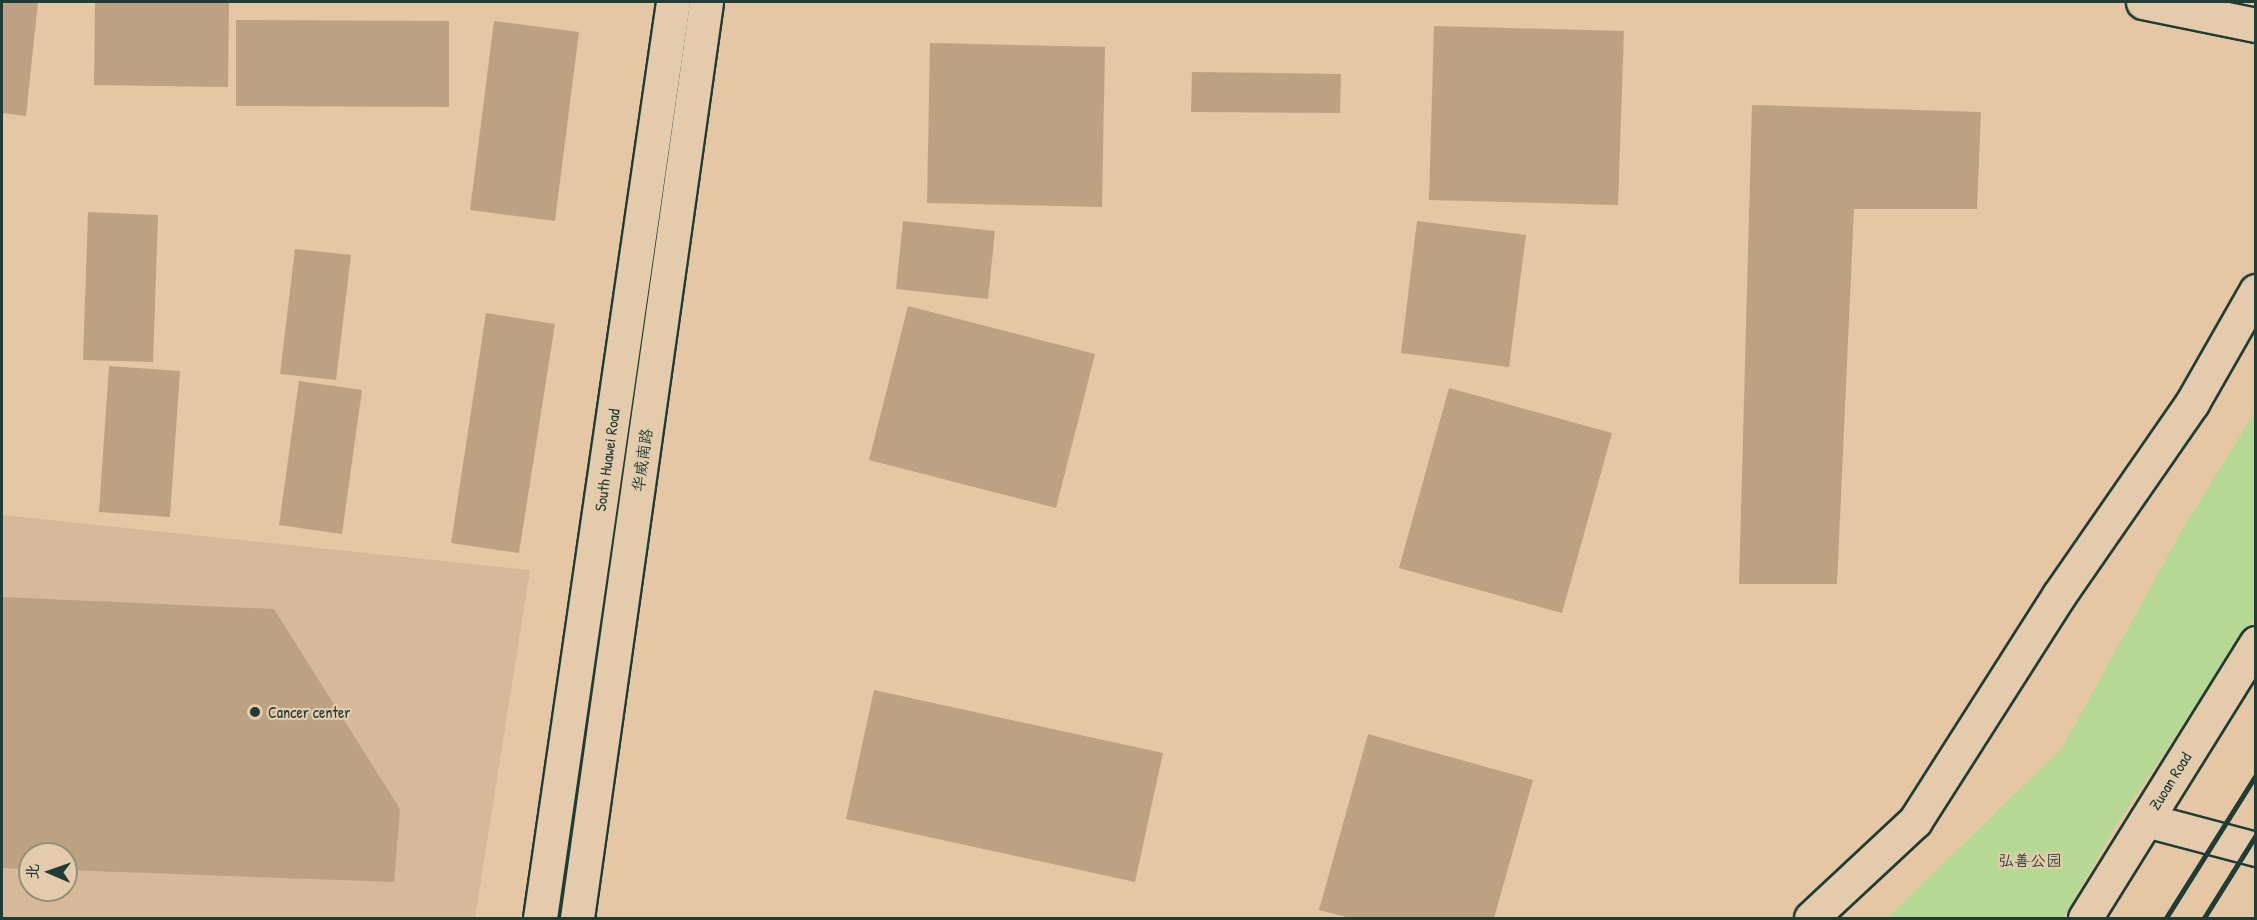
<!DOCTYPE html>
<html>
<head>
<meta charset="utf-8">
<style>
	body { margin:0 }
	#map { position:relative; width:2257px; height:920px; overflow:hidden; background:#e5c7a6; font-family:"Patrick Hand","LXGW WenKai TC",sans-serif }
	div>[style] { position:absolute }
	.built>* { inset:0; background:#d5b99a }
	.green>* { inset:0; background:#b5d994 }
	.building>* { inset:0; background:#bda183 }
	.roads { filter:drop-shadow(2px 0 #1f3d34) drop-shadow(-2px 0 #1f3d34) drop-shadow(0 2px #1f3d34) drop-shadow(0 -2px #1f3d34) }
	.minor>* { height:33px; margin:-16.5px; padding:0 16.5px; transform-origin:16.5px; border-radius:16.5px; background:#e3cbac }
	.tertiary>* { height:33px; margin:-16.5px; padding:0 16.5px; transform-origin:16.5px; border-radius:16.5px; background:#e3cbac }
	.secondary>* { height:33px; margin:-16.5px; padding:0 16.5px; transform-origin:16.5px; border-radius:16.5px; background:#e3cbac }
	.primary>* { height:33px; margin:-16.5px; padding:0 16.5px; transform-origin:16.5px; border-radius:16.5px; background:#e3cbac }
	.rail>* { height:4.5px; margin:-2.25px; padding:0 2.25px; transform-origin:2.25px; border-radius:2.25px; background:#1f3d34 }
	.dots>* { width:16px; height:16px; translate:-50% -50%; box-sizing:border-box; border:3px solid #e3cbac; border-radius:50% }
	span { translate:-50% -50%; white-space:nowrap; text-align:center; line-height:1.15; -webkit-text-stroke:4.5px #e3cbac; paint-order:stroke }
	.street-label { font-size:16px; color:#1f3d34 }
	.poi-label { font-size:16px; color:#1f3d34 }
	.left { translate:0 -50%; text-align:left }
	.park-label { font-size:16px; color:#264539 }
	.frame { position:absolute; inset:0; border:3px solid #1f3d34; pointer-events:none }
	.north { position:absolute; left:18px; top:842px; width:60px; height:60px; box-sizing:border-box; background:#e3cbac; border:2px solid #95927c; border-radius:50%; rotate:272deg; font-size:16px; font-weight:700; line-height:24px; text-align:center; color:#1f3d34 }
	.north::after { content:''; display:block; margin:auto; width:21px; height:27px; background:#1f3d34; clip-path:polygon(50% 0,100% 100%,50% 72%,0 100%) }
</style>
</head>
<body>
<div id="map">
	<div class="built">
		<i style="clip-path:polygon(evenodd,2px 515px,530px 570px,475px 918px,2px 918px,2px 515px,30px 854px,66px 854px,66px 890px,30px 890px,30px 854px)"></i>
	</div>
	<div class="green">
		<i style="clip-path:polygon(2255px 412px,2255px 616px,2113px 830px,2064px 918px,1887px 918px,2062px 748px,2186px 523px)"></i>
	</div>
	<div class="building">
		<i style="clip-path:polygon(2px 2px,38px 2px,26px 116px,2px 113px)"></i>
		<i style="clip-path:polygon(95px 2px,229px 2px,228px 87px,94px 85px)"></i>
		<i style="clip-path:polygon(236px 20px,449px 21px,449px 107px,236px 106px)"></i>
		<i style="clip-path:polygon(494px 21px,579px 32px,555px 221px,470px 210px)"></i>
		<i style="clip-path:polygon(1434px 26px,1624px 31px,1618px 205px,1429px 200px)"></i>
		<i style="clip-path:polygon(930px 43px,1105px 47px,1102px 207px,927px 203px)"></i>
		<i style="clip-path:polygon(1192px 72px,1341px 74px,1340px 113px,1191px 112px)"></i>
		<i style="clip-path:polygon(1752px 105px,1981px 112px,1977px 209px,1854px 209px,1837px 584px,1739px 584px)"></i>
		<i style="clip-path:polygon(88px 212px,158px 215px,153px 362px,83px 360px)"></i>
		<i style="clip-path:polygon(903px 221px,995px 231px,988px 299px,896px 289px)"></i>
		<i style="clip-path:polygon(1417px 221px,1526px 235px,1509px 367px,1401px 353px)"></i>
		<i style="clip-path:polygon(295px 249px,351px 255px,336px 380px,280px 374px)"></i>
		<i style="clip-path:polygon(908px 306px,1095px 354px,1056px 508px,869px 460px)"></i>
		<i style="clip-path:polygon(486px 313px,555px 324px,519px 553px,451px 543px)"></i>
		<i style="clip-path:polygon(109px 366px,180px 371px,170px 517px,99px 512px)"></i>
		<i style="clip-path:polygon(299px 381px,362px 390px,342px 534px,279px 525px)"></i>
		<i style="clip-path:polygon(1449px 388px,1612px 433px,1562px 613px,1399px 568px)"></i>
		<i style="clip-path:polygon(2px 597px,274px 609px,400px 809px,394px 882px,66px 870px,66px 854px,30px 854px,30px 869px,2px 868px)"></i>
		<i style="clip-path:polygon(874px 690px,1163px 753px,1135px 882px,846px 819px)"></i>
		<i style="clip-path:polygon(1368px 734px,1533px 780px,1494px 918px,1350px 918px,1319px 910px)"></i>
	</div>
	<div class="roads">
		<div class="minor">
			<i style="left:2146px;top:820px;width:114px;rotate:14.8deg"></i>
		</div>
		<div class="tertiary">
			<i style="left:2143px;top:2px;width:115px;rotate:11.5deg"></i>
			<i style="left:2085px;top:918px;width:324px;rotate:-58.1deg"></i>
		</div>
		<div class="secondary">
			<i style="left:1811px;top:918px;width:142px;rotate:-43deg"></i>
			<i style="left:1915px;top:821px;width:268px;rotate:-57.5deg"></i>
			<i style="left:2059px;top:595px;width:234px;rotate:-55.3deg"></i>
			<i style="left:2192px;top:403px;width:129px;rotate:-60.3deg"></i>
		</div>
		<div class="primary">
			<i style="left:540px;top:918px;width:926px;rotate:-81.74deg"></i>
			<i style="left:577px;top:918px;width:925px;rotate:-81.98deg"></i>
		</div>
	</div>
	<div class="rail">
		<i style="left:2166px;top:918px;width:169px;rotate:-57.8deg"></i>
		<i style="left:2204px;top:918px;width:98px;rotate:-57.9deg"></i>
	</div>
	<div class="dots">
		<i style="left:255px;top:712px;background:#1f3d34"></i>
	</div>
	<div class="street-label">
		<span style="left:607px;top:460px;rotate:-82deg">South Huawei Road</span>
		<span style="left:642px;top:460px;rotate:-82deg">华威南路</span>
		<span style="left:2170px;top:781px;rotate:-58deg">Zuoan Road</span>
	</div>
	<div class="poi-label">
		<span class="left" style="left:268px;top:712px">Cancer center</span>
	</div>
	<div class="park-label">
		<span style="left:2030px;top:860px">弘善公园</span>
	</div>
	<div class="frame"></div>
	<div class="north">北</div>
</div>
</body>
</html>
